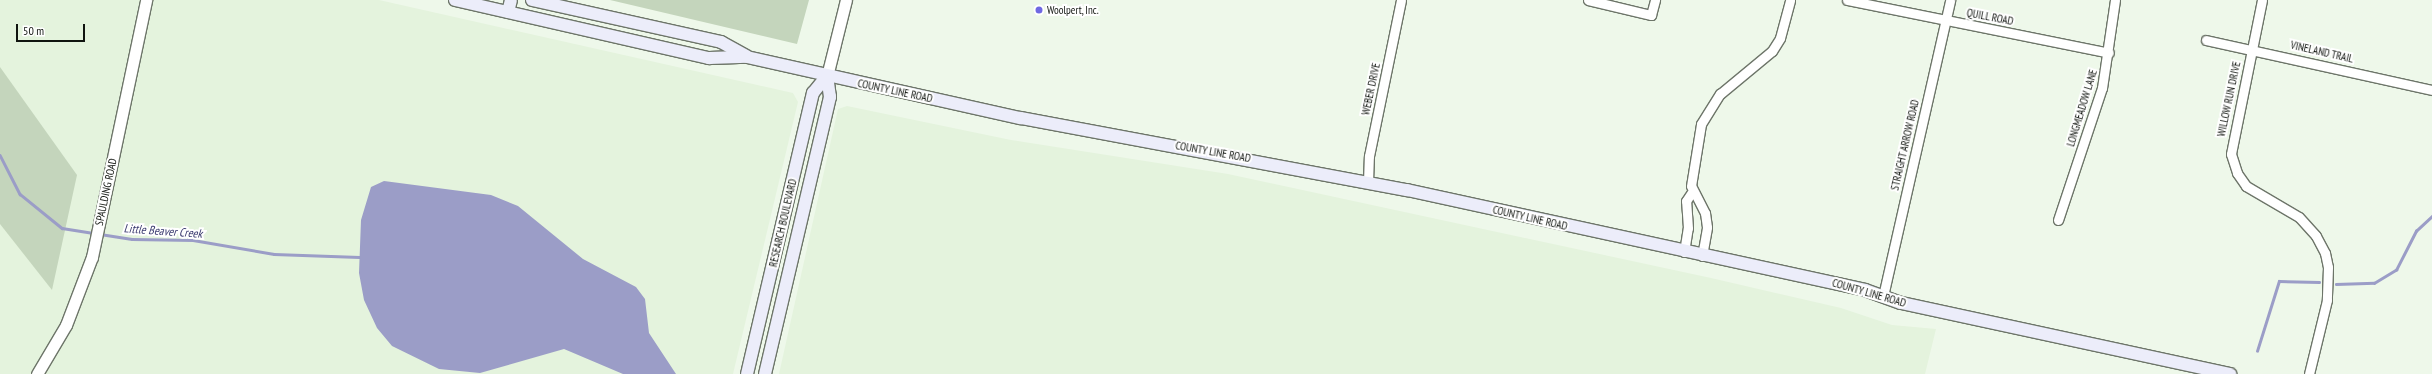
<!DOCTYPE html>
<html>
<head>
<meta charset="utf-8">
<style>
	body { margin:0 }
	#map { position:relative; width:2432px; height:374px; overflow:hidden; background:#eef8ea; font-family:"PT Sans Narrow",sans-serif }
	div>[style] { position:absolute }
	.built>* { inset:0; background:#e4f3dd }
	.green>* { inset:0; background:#c4d5bc }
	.water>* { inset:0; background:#9b9dc7 }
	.stream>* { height:2.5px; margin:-1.25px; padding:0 1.25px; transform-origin:1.25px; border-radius:1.25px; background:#9b9dc7 }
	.roads { filter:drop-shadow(1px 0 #6d7569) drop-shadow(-1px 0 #6d7569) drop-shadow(0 1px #6d7569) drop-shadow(0 -1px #6d7569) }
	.minor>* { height:9px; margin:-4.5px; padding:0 4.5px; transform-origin:4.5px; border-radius:4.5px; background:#fff }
	.tertiary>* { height:11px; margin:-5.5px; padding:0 5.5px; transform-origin:5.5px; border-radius:5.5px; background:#fff }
	.secondary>* { height:12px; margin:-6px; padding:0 6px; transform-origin:6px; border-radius:6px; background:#ecedfa }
	.dots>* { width:11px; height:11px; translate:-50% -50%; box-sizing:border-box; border:2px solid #fff; border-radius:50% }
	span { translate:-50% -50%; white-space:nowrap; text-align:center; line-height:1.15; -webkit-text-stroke:4px #fff; paint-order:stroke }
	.poi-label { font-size:11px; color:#10140f }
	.left { translate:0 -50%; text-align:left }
	.street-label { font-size:11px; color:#10140f }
	.water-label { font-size:12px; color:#3a3a6f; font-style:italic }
	.scale { position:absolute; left:16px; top:24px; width:69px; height:18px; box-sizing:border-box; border:2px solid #10140f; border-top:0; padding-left:5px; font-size:12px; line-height:14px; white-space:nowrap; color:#10140f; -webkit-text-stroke:3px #fff; paint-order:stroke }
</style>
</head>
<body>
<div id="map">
	<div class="built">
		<i style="clip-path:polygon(0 0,379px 0,793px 93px,798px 102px,733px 374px,0 374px)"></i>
		<i style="clip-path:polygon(847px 106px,1011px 140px,1228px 174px,1711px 278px,1841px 308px,1892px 325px,1936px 329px,1925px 374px,779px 374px,838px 109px)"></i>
	</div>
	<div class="green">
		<i style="clip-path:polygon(610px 0,809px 0,797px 44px)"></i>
		<i style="clip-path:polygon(0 67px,77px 175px,52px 290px,0 224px)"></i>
	</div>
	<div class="water">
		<i style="clip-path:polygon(384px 181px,491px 195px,518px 206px,583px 259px,636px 287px,645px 299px,649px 333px,676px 374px,623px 374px,564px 349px,480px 373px,439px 369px,392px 346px,377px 328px,364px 300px,359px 273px,361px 220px,371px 187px)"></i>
	</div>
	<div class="stream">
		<i style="left:0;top:155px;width:44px;rotate:62.9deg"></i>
		<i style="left:20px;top:194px;width:54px;rotate:39deg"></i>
		<i style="left:62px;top:228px;width:33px;rotate:9deg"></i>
		<i style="left:100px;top:234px;width:32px;rotate:9deg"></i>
		<i style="left:132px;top:239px;width:61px;rotate:0.9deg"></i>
		<i style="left:193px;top:240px;width:82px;rotate:9.8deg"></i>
		<i style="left:274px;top:254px;width:85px;rotate:2deg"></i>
		<i style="left:2336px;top:284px;width:38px;rotate:-2deg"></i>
		<i style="left:2374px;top:283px;width:26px;rotate:-31deg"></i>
		<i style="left:2396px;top:270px;width:44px;rotate:-62.9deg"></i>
		<i style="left:2416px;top:231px;width:22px;rotate:-43deg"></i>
		<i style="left:2257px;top:351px;width:73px;rotate:-72.6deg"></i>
		<i style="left:2279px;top:281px;width:40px;rotate:1.4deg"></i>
	</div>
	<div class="roads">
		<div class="minor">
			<i style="left:1588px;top:0;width:65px;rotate:13.4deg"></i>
			<i style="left:1651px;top:15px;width:16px;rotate:-75deg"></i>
			<i style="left:1847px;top:0;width:267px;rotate:11.4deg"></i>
			<i style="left:2262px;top:0;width:157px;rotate:101.4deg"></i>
			<i style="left:2231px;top:154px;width:20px;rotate:72deg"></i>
			<i style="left:2237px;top:173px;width:16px;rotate:55deg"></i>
			<i style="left:2246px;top:186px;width:61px;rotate:30.3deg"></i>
			<i style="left:2299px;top:217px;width:25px;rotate:48deg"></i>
			<i style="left:2316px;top:236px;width:19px;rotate:62deg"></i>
			<i style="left:2325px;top:253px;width:14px;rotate:78deg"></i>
			<i style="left:2328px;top:267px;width:33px;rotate:92deg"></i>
			<i style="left:2327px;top:300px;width:76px;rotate:103.7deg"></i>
			<i style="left:2206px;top:40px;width:231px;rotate:12.5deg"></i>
			<i style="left:1368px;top:182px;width:26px;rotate:-88deg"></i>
			<i style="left:1369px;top:156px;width:159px;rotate:-78.4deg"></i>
			<i style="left:2058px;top:220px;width:139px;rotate:-71.6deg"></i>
			<i style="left:2102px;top:88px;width:89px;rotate:-81.6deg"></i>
			<i style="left:1684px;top:252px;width:24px;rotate:-81deg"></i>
			<i style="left:1688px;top:228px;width:27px;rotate:-94deg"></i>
			<i style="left:1686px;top:201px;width:11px;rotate:-56deg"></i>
			<i style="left:1702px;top:256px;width:29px;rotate:-80deg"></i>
			<i style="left:1707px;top:227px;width:14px;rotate:-98deg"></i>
			<i style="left:1705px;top:213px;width:30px;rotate:-117deg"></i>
			<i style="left:1691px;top:186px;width:63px;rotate:-80.8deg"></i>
			<i style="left:1701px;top:124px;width:36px;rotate:-58deg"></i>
			<i style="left:1720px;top:94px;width:67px;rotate:-39.6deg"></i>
			<i style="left:1772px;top:51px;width:15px;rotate:-58deg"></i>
			<i style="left:1780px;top:38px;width:39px;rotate:-75deg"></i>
			<i style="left:1883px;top:296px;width:303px;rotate:-77.2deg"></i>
		</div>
		<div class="tertiary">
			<i style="left:827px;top:76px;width:78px;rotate:-76deg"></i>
			<i style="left:37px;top:374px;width:57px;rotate:-59.4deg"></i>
			<i style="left:66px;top:325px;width:73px;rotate:-69.1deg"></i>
			<i style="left:92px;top:257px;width:263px;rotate:-78.1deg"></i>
		</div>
		<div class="secondary">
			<i style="left:455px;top:0;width:261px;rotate:12.9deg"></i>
			<i style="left:709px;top:58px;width:38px;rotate:-2deg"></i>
			<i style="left:747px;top:57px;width:281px;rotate:12.6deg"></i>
			<i style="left:1021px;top:118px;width:393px;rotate:10.6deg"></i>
			<i style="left:1407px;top:190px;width:469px;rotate:12.3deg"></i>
			<i style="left:1865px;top:290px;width:38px;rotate:20deg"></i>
			<i style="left:1901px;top:303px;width:337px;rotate:12.2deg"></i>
			<i style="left:532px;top:0;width:194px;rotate:12.5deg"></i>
			<i style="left:721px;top:42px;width:29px;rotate:29deg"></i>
			<i style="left:508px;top:12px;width:12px;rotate:-76deg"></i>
			<i style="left:747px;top:374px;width:289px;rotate:-76.8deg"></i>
			<i style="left:813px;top:93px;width:22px;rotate:-51deg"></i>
			<i style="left:765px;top:374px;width:285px;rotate:-76.8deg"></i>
			<i style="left:830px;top:97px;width:21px;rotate:-98deg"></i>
		</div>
	</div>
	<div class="dots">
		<i style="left:1039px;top:10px;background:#6f68e2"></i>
	</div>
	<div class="poi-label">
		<span class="left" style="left:1047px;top:10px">Woolpert, Inc.</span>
	</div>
	<div class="street-label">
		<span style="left:1990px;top:17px;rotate:11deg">QUILL ROAD</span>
		<span style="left:2322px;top:52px;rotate:13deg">VINELAND TRAIL</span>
		<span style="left:1371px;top:89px;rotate:-78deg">WEBER DRIVE</span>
		<span style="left:895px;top:91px;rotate:12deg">COUNTY LINE ROAD</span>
		<span style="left:2229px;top:99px;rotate:-78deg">WILLOW RUN DRIVE</span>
		<span style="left:2082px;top:108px;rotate:-73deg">LONGMEADOW LANE</span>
		<span style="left:1905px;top:145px;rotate:-77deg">STRAIGHT ARROW ROAD</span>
		<span style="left:1213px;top:152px;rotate:10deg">COUNTY LINE ROAD</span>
		<span style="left:106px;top:192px;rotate:-78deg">SPAULDING ROAD</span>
		<span style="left:1530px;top:218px;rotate:13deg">COUNTY LINE ROAD</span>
		<span style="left:783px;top:223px;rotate:-77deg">RESEARCH BOULEVARD</span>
		<span style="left:1869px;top:293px;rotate:16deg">COUNTY LINE ROAD</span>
	</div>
	<div class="water-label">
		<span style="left:163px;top:231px;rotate:4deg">Little Beaver Creek</span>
	</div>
	<div class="scale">50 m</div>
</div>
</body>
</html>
